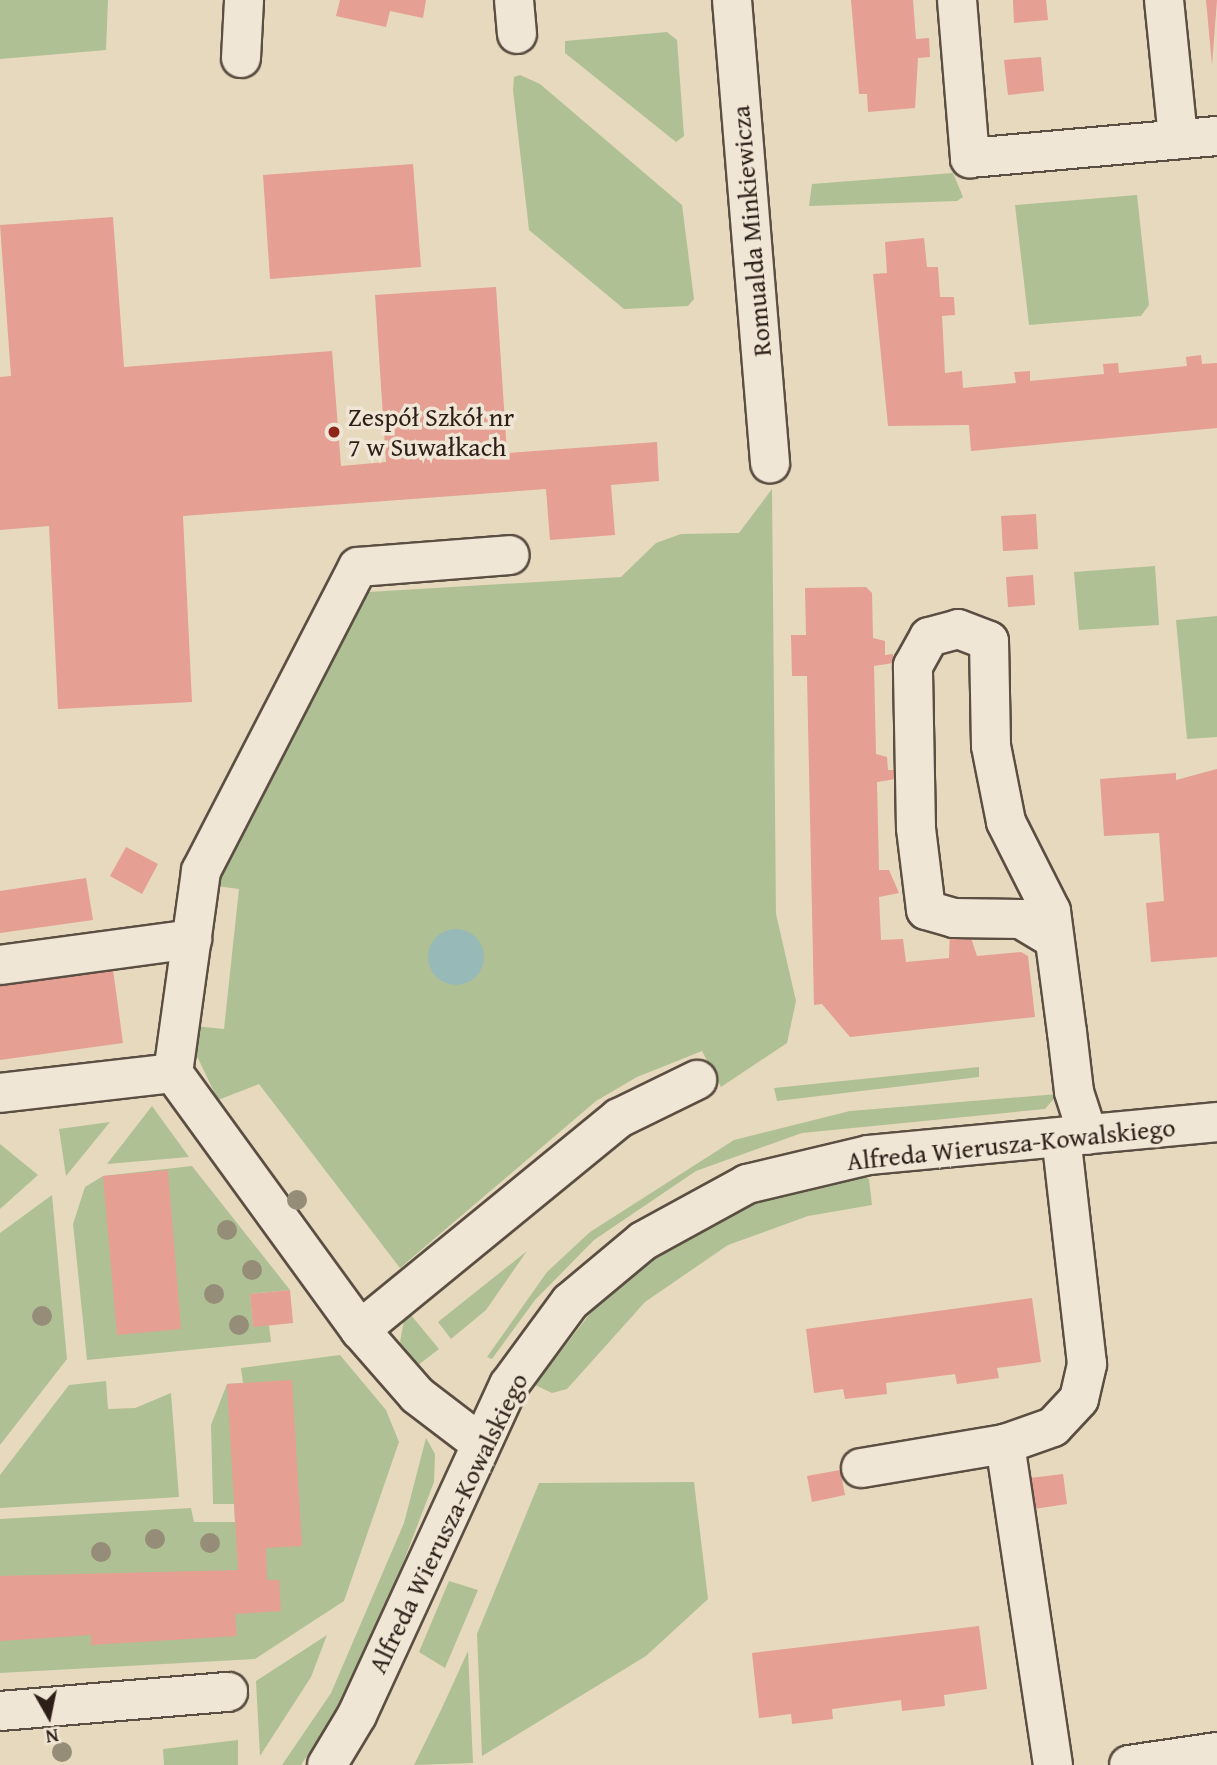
<!DOCTYPE html>
<html>
<head>
<meta charset="utf-8">
<style>
	body { margin:0 }
	#map { position:relative; width:1217px; height:1765px; overflow:hidden; background:#e6d9be; font-family:"Gentium Book Plus",serif }
	div>[style] { position:absolute }
	.green>* { inset:0; background:#b0c095 }
	.water>* { inset:0; background:#97b9b7 }
	.round { border-radius:50% }
	.building>* { inset:0; background:#e59f93 }
	.roads { filter:drop-shadow(2px 0 #5b4e42) drop-shadow(-2px 0 #5b4e42) drop-shadow(0 2px #5b4e42) drop-shadow(0 -2px #5b4e42) }
	.minor>* { height:38px; margin:-19px; padding:0 19px; transform-origin:19px; border-radius:19px; background:#efe6d5 }
	.tertiary>* { height:38px; margin:-19px; padding:0 19px; transform-origin:19px; border-radius:19px; background:#efe6d5 }
	.trees>* { width:20px; height:20px; margin:-10px; border-radius:50%; background:#968d78 }
	.dots>* { width:19px; height:19px; translate:-50% -50%; box-sizing:border-box; border:4px solid #efe6d5; border-radius:50% }
	span { translate:-50% -50%; white-space:nowrap; text-align:center; line-height:1.15; -webkit-text-stroke:7px #efe6d5; paint-order:stroke }
	.street-label { font-size:26px; color:#2d1f18 }
	.poi-label { font-size:26px; color:#2d1f18 }
	.left { translate:0 -50%; text-align:left }
	.north { position:absolute; left:14px; top:1681px; width:70px; height:70px; -webkit-text-stroke:5px #efe6d5; paint-order:stroke; rotate:171deg; font-size:19px; font-weight:700; line-height:28px; text-align:center; color:#2d1f18 }
	.north::after { content:''; display:block; margin:auto; width:24px; height:32px; background:#2d1f18; clip-path:polygon(50% 0,100% 100%,50% 72%,0 100%) }
</style>
</head>
<body>
<div id="map">
	<div class="green">
		<i style="clip-path:polygon(0 0,108px 0,106px 50px,0 59px)"></i>
		<i style="clip-path:polygon(667px 32px,677px 40px,684px 136px,676px 142px,565px 53px,565px 41px)"></i>
		<i style="clip-path:polygon(520px 75px,540px 84px,682px 205px,694px 299px,688px 306px,624px 309px,529px 230px,513px 90px,514px 77px)"></i>
		<i style="clip-path:polygon(953px 173px,963px 197px,957px 201px,809px 206px,812px 184px)"></i>
		<i style="clip-path:polygon(1137px 195px,1149px 305px,1141px 316px,1029px 325px,1015px 205px)"></i>
		<i style="clip-path:polygon(772px 489px,776px 914px,796px 1001px,787px 1043px,721px 1087px,702px 1051px,637px 1077px,596px 1101px,400px 1268px,259px 1084px,218px 1100px,195px 1052px,194px 1026px,224px 1029px,239px 889px,209px 885px,352px 593px,621px 577px,656px 543px,681px 534px,739px 533px)"></i>
		<i style="clip-path:polygon(1155px 566px,1159px 625px,1079px 630px,1074px 572px)"></i>
		<i style="clip-path:polygon(1217px 616px,1217px 737px,1187px 739px,1176px 620px)"></i>
		<i style="clip-path:polygon(979px 1067px,979px 1077px,777px 1101px,774px 1088px)"></i>
		<i style="clip-path:polygon(1058px 1094px,1045px 1109px,802px 1133px,696px 1171px,594px 1240px,535px 1300px,492px 1359px,487px 1357px,547px 1272px,590px 1232px,734px 1140px,850px 1111px)"></i>
		<i style="clip-path:polygon(152px 1106px,189px 1157px,107px 1164px)"></i>
		<i style="clip-path:polygon(110px 1122px,66px 1176px,59px 1129px)"></i>
		<i style="clip-path:polygon(0 1144px,38px 1175px,0 1209px)"></i>
		<i style="clip-path:polygon(192px 1166px,290px 1290px,250px 1294px,253px 1326px,269px 1325px,271px 1342px,87px 1360px,73px 1224px,85px 1187px,103px 1176px)"></i>
		<i style="clip-path:polygon(861px 1175px,869px 1179px,872px 1205px,808px 1216px,728px 1245px,645px 1302px,567px 1389px,552px 1393px,535px 1385px,595px 1307px,655px 1254px,744px 1204px)"></i>
		<i style="clip-path:polygon(52px 1195px,67px 1359px,0 1445px,0 1233px)"></i>
		<i style="clip-path:polygon(527px 1251px,486px 1310px,451px 1339px,438px 1322px)"></i>
		<i style="clip-path:polygon(406px 1309px,439px 1349px,417px 1366px,400px 1342px)"></i>
		<i style="clip-path:polygon(340px 1355px,386px 1410px,399px 1442px,344px 1601px,255px 1659px,0 1673px,0 1519px,191px 1508px,194px 1522px,235px 1522px,234px 1504px,213px 1504px,211px 1425px,227px 1384px,243px 1383px,241px 1368px)"></i>
		<i style="clip-path:polygon(106px 1381px,108px 1409px,135px 1408px,171px 1393px,179px 1497px,0 1508px,0 1475px,69px 1385px)"></i>
		<i style="clip-path:polygon(426px 1438px,435px 1454px,434px 1482px,388px 1602px,333px 1716px,301px 1765px,282px 1765px,331px 1693px,404px 1523px)"></i>
		<i style="clip-path:polygon(694px 1482px,708px 1599px,646px 1656px,482px 1756px,477px 1634px,539px 1483px)"></i>
		<i style="clip-path:polygon(449px 1581px,478px 1590px,445px 1668px,419px 1652px)"></i>
		<i style="clip-path:polygon(327px 1635px,311px 1677px,260px 1756px,256px 1681px)"></i>
		<i style="clip-path:polygon(468px 1651px,473px 1763px,414px 1765px,441px 1710px)"></i>
		<i style="clip-path:polygon(238px 1740px,238px 1765px,164px 1765px,163px 1749px)"></i>
	</div>
	<div class="water">
		<i class="round" style="left:428px;top:929px;width:56px;height:56px"></i>
	</div>
	<div class="building">
		<i style="clip-path:polygon(340px 0,426px 0,423px 18px,390px 11px,386px 27px,336px 16px)"></i>
		<i style="clip-path:polygon(851px 0,913px 0,916px 39px,929px 38px,930px 57px,918px 58px,915px 108px,868px 112px,867px 94px,859px 94px)"></i>
		<i style="clip-path:polygon(1013px 0,1046px 0,1048px 20px,1014px 23px)"></i>
		<i style="clip-path:polygon(1206px 0,1217px 0,1212px 65px)"></i>
		<i style="clip-path:polygon(1041px 57px,1044px 91px,1008px 95px,1004px 60px)"></i>
		<i style="clip-path:polygon(413px 164px,421px 267px,270px 279px,263px 175px)"></i>
		<i style="clip-path:polygon(113px 217px,124px 367px,332px 351px,341px 466px,386px 462px,375px 295px,496px 287px,507px 453px,657px 442px,659px 481px,611px 485px,615px 535px,550px 540px,546px 489px,183px 516px,192px 702px,58px 709px,49px 526px,0 530px,0 377px,11px 376px,0 225px)"></i>
		<i style="clip-path:polygon(924px 238px,927px 267px,938px 267px,940px 297px,954px 297px,955px 315px,942px 316px,945px 373px,962px 371px,963px 388px,1016px 383px,1014px 372px,1030px 371px,1030px 381px,1104px 374px,1103px 364px,1118px 363px,1119px 373px,1187px 366px,1186px 357px,1201px 355px,1202px 364px,1217px 363px,1217px 428px,971px 451px,969px 425px,888px 426px,873px 274px,887px 273px,885px 242px)"></i>
		<i style="clip-path:polygon(1036px 514px,1038px 549px,1003px 551px,1001px 516px)"></i>
		<i style="clip-path:polygon(1033px 575px,1035px 605px,1008px 607px,1006px 577px)"></i>
		<i style="clip-path:polygon(866px 587px,872px 593px,873px 638px,885px 641px,885px 655px,893px 654px,893px 663px,874px 666px,876px 754px,887px 757px,888px 770px,896px 770px,896px 779px,877px 782px,879px 870px,889px 870px,899px 893px,879px 897px,881px 940px,903px 939px,906px 962px,949px 958px,950px 928px,967px 926px,977px 956px,1021px 952px,1028px 956px,1035px 1017px,850px 1037px,822px 1004px,814px 1005px,807px 676px,792px 676px,791px 635px,806px 635px,805px 588px)"></i>
		<i style="clip-path:polygon(1217px 769px,1217px 957px,1151px 962px,1146px 903px,1164px 901px,1159px 833px,1104px 836px,1100px 779px,1176px 773px,1176px 780px)"></i>
		<i style="clip-path:polygon(126px 847px,158px 864px,142px 894px,110px 876px)"></i>
		<i style="clip-path:polygon(86px 878px,93px 920px,0 933px,0 891px)"></i>
		<i style="clip-path:polygon(112px 962px,123px 1043px,0 1060px,0 977px)"></i>
		<i style="clip-path:polygon(168px 1170px,181px 1329px,117px 1335px,103px 1176px)"></i>
		<i style="clip-path:polygon(290px 1290px,293px 1323px,253px 1327px,250px 1294px)"></i>
		<i style="clip-path:polygon(1032px 1298px,1041px 1362px,997px 1368px,999px 1378px,957px 1384px,955px 1374px,886px 1383px,887px 1394px,845px 1399px,843px 1389px,814px 1393px,806px 1329px)"></i>
		<i style="clip-path:polygon(292px 1380px,302px 1546px,266px 1548px,267px 1580px,279px 1580px,281px 1611px,235px 1614px,237px 1636px,91px 1645px,91px 1635px,0 1641px,0 1576px,238px 1570px,227px 1384px)"></i>
		<i style="clip-path:polygon(840px 1470px,845px 1495px,812px 1502px,807px 1476px)"></i>
		<i style="clip-path:polygon(1063px 1474px,1067px 1504px,1034px 1509px,1030px 1478px)"></i>
		<i style="clip-path:polygon(979px 1626px,987px 1689px,944px 1695px,945px 1706px,902px 1711px,901px 1700px,832px 1709px,833px 1719px,792px 1724px,791px 1714px,759px 1718px,752px 1653px)"></i>
	</div>
	<div class="roads">
		<div class="minor">
			<i style="left:514px;top:0;width:34px;rotate:85deg"></i>
			<i style="left:732px;top:0;width:465px;rotate:85.3deg"></i>
			<i style="left:957px;top:0;width:159px;rotate:85.3deg"></i>
			<i style="left:970px;top:158px;width:248px;rotate:-5.1deg"></i>
			<i style="left:1164px;top:0;width:140px;rotate:84.2deg"></i>
			<i style="left:241px;top:58px;width:58px;rotate:-87deg"></i>
			<i style="left:1054px;top:939px;width:39px;rotate:-149deg"></i>
			<i style="left:1021px;top:919px;width:67px;rotate:-179.1deg"></i>
			<i style="left:954px;top:918px;width:29px;rotate:-164deg"></i>
			<i style="left:926px;top:910px;width:83px;rotate:-97deg"></i>
			<i style="left:916px;top:828px;width:162px;rotate:-91.1deg"></i>
			<i style="left:913px;top:666px;width:33px;rotate:-61deg"></i>
			<i style="left:929px;top:637px;width:30px;rotate:-15deg"></i>
			<i style="left:958px;top:629px;width:33px;rotate:21deg"></i>
			<i style="left:989px;top:641px;width:105px;rotate:88.9deg"></i>
			<i style="left:991px;top:746px;width:77px;rotate:78.8deg"></i>
			<i style="left:1006px;top:822px;width:100px;rotate:63.2deg"></i>
			<i style="left:1051px;top:911px;width:122px;rotate:82.5deg"></i>
			<i style="left:1067px;top:1032px;width:60px;rotate:83.3deg"></i>
			<i style="left:1074px;top:1092px;width:45px;rotate:72deg"></i>
			<i style="left:0;top:965px;width:194px;rotate:-7.7deg"></i>
			<i style="left:0;top:1093px;width:174px;rotate:-6.6deg"></i>
			<i style="left:360px;top:1330px;width:335px;rotate:-39.3deg"></i>
			<i style="left:619px;top:1118px;width:87px;rotate:-26deg"></i>
			<i style="left:481px;top:1444px;width:81px;rotate:-142.6deg"></i>
			<i style="left:417px;top:1395px;width:86px;rotate:-131.2deg"></i>
			<i style="left:360px;top:1330px;width:318px;rotate:-126deg"></i>
			<i style="left:173px;top:1073px;width:204px;rotate:-82.1deg"></i>
			<i style="left:201px;top:871px;width:342px;rotate:-62.7deg"></i>
			<i style="left:358px;top:567px;width:152px;rotate:-4.5deg"></i>
			<i style="left:861px;top:1468px;width:146px;rotate:-9.5deg"></i>
			<i style="left:0;top:1711px;width:229px;rotate:-4.8deg"></i>
			<i style="left:1053px;top:1765px;width:325px;rotate:-98.5deg"></i>
			<i style="left:1005px;top:1444px;width:51px;rotate:-19.5deg"></i>
			<i style="left:1053px;top:1427px;width:38px;rotate:-47deg"></i>
			<i style="left:1079px;top:1399px;width:36px;rotate:-77deg"></i>
			<i style="left:1087px;top:1364px;width:228px;rotate:-96.5deg"></i>
			<i style="left:1129px;top:1765px;width:89px;rotate:-8.4deg"></i>
		</div>
		<div class="tertiary">
			<i style="left:327px;top:1765px;width:58px;rotate:-59deg"></i>
			<i style="left:357px;top:1715px;width:363px;rotate:-65.3deg"></i>
			<i style="left:509px;top:1385px;width:103px;rotate:-53.7deg"></i>
			<i style="left:570px;top:1302px;width:95px;rotate:-39.9deg"></i>
			<i style="left:643px;top:1241px;width:119px;rotate:-28.7deg"></i>
			<i style="left:747px;top:1184px;width:125px;rotate:-13.4deg"></i>
			<i style="left:869px;top:1155px;width:350px;rotate:-5.4deg"></i>
		</div>
	</div>
	<div class="trees">
		<i style="left:297px;top:1200px"></i>
		<i style="left:227px;top:1230px"></i>
		<i style="left:252px;top:1270px"></i>
		<i style="left:214px;top:1294px"></i>
		<i style="left:42px;top:1316px"></i>
		<i style="left:239px;top:1325px"></i>
		<i style="left:155px;top:1539px"></i>
		<i style="left:210px;top:1543px"></i>
		<i style="left:101px;top:1552px"></i>
		<i style="left:62px;top:1752px"></i>
	</div>
	<div class="dots">
		<i style="left:334px;top:432px;background:#8f2418"></i>
	</div>
	<div class="street-label">
		<span style="left:751px;top:231px;rotate:-95deg">Romualda Minkiewicza</span>
		<span style="left:1011px;top:1144px;rotate:-6deg">Alfreda Wierusza-Kowalskiego</span>
		<span style="left:448px;top:1523px;rotate:-64deg">Alfreda Wierusza-Kowalskiego</span>
	</div>
	<div class="poi-label">
		<span class="left" style="left:348px;top:432px">Zespół Szkół nr<br>7 w Suwałkach</span>
	</div>
	<div class="north">N</div>
</div>
</body>
</html>
